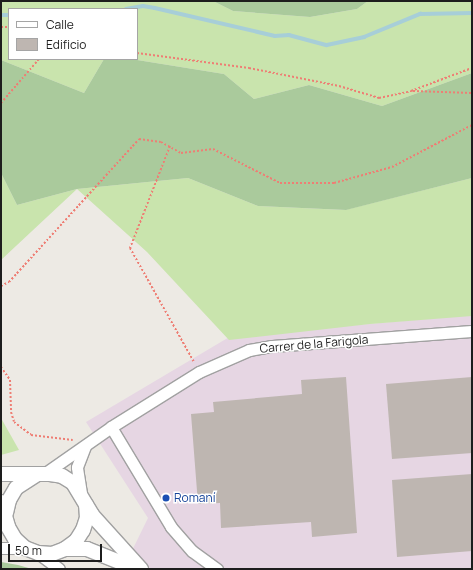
<!DOCTYPE html>
<html>
<head>
<meta charset="utf-8">
<style>
	body { margin:0 }
	#map { position:relative; width:473px; height:570px; overflow:hidden; background:#edeae4; font-family:Manrope,sans-serif }
	div>[style] { position:absolute }
	.industrial>* { inset:0; background:#e6d6e3 }
	.grass>* { inset:0; background:#c9e4ad }
	.forest>* { inset:0; background:#aaca9c }
	.stream>* { height:3.5px; margin:-1.75px; padding:0 1.75px; transform-origin:1.75px; border-radius:1.75px; background:#a7ced8 }
	.building>* { inset:0; background:#beb6b1 }
	.path>* { height:2px; margin-top:-1px; transform-origin:0; background:repeating-linear-gradient(90deg,#ee7e74 0 2px,transparent 0 4px) }
	.roads { filter:drop-shadow(1px 0 #a1a1a1) drop-shadow(-1px 0 #a1a1a1) drop-shadow(0 1px #a1a1a1) drop-shadow(0 -1px #a1a1a1) }
	.minor>* { height:11px; margin:-5.5px; padding:0 5.5px; transform-origin:5.5px; border-radius:5.5px; background:#fff }
	.tertiary>* { height:14px; margin:-7px; padding:0 7px; transform-origin:7px; border-radius:7px; background:#fff }
	.dots>* { width:11px; height:11px; translate:-50% -50%; box-sizing:border-box; border:2px solid #fff; border-radius:50% }
	span { translate:-50% -50%; white-space:nowrap; text-align:center; line-height:1.15; -webkit-text-stroke:3px #fff; paint-order:stroke }
	.street-label { font-size:12px; color:#1d1d1d }
	.transit-label { font-size:12px; color:#164399 }
	.left { translate:0 -50%; text-align:left }
	.frame { position:absolute; inset:0; border:2px solid #1d1d1d; pointer-events:none }
	.legend { position:absolute; left:8px; top:8px; width:130px; height:52px; box-sizing:border-box; background:#fff; border:1px solid #a5a5a5; margin:0; padding:5px 7px; list-style:none; font-size:12px; color:#1d1d1d }
	.legend li { display:flex; align-items:center; gap:8px; height:20px }
	.legend b { width:20px; border:1px solid #a5a5a5 }
	.scale { position:absolute; left:8px; top:544px; width:94px; height:18px; box-sizing:border-box; border:2px solid #1d1d1d; border-top:0; padding-left:5px; font-size:12px; line-height:14px; white-space:nowrap; color:#1d1d1d; -webkit-text-stroke:3px #fff; paint-order:stroke }
</style>
</head>
<body>
<div id="map">
	<div class="industrial">
		<i style="clip-path:polygon(472px 315px,472px 569px,123px 569px,148px 518px,86px 422px,231px 336px)"></i>
	</div>
	<div class="grass">
		<i style="clip-path:polygon(1px 1px,213px 1px,233px 11px,310px 17px,357px 9px,368px 1px,472px 1px,472px 73px,382px 106px,309px 85px,254px 99px,224px 74px,131px 59px,137px 59px,137px 9px,9px 9px,9px 59px,104px 59px,84px 93px,1px 60px)"></i>
		<i style="clip-path:polygon(1px 173px,17px 205px,77px 189px,188px 178px,258px 206px,345px 210px,472px 178px,472px 316px,370px 324px,229px 340px,147px 252px,77px 189px,1px 260px)"></i>
		<i style="clip-path:polygon(1px 418px,19px 450px,1px 455px)"></i>
	</div>
	<div class="forest">
		<i style="clip-path:polygon(213px 1px,368px 1px,357px 9px,310px 17px,233px 11px)"></i>
		<i style="clip-path:polygon(104px 59px,131px 59px,224px 74px,254px 99px,309px 85px,382px 106px,472px 73px,472px 178px,346px 210px,258px 206px,188px 178px,77px 189px,17px 205px,1px 173px,1px 60px,84px 93px)"></i>
		<i style="clip-path:polygon(1px 562px,18px 565px,32px 569px,1px 569px)"></i>
	</div>
	<div class="stream">
		<i style="left:126px;top:9px;width:17px;rotate:-10deg"></i>
		<i style="left:143px;top:6px;width:12px;rotate:9deg"></i>
		<i style="left:155px;top:8px;width:123px;rotate:13.1deg"></i>
		<i style="left:275px;top:36px;width:14px;rotate:-4deg"></i>
		<i style="left:289px;top:35px;width:39px;rotate:15deg"></i>
		<i style="left:327px;top:45px;width:38px;rotate:-12deg"></i>
		<i style="left:364px;top:37px;width:61px;rotate:-22.3deg"></i>
		<i style="left:420px;top:14px;width:52px;rotate:-1.1deg"></i>
		<i style="left:1px;top:15px;width:8px"></i>
	</div>
	<div class="building">
		<i style="clip-path:polygon(346px 377px,357px 533px,312px 537px,311px 522px,221px 528px,220px 503px,198px 504px,191px 414px,214px 412px,213px 402px,302px 394px,301px 380px)"></i>
		<i style="clip-path:polygon(472px 377px,472px 453px,392px 459px,386px 384px)"></i>
		<i style="clip-path:polygon(472px 474px,472px 551px,397px 557px,392px 480px)"></i>
	</div>
	<div class="path">
		<i style="left:1px;top:27px;width:8px"></i>
		<i style="left:137px;top:53px;width:113px;rotate:7.6deg"></i>
		<i style="left:249px;top:68px;width:92px;rotate:11.3deg"></i>
		<i style="left:339px;top:86px;width:42px;rotate:16.7deg"></i>
		<i style="left:379px;top:98px;width:33px;rotate:-12deg"></i>
		<i style="left:411px;top:91px;width:65px;rotate:-20.7deg"></i>
		<i style="left:413px;top:91px;width:59px;rotate:1.9deg"></i>
		<i style="left:1px;top:103px;width:58px;rotate:-49.2deg"></i>
		<i style="left:170px;top:146px;width:110px;rotate:111.4deg"></i>
		<i style="left:130px;top:248px;width:131px;rotate:60.7deg"></i>
		<i style="left:1px;top:286px;width:9px;rotate:-27deg"></i>
		<i style="left:9px;top:282px;width:193px;rotate:-47.7deg"></i>
		<i style="left:139px;top:139px;width:22px;rotate:8deg"></i>
		<i style="left:161px;top:142px;width:23px;rotate:29deg"></i>
		<i style="left:181px;top:153px;width:32px;rotate:-7deg"></i>
		<i style="left:213px;top:149px;width:75px;rotate:26.9deg"></i>
		<i style="left:280px;top:183px;width:54px"></i>
		<i style="left:334px;top:183px;width:60px;rotate:-15.4deg"></i>
		<i style="left:392px;top:167px;width:90px;rotate:-27.7deg"></i>
		<i style="left:1px;top:367px;width:16px;rotate:55deg"></i>
		<i style="left:10px;top:380px;width:32px;rotate:88deg"></i>
		<i style="left:11px;top:412px;width:10px;rotate:73deg"></i>
		<i style="left:14px;top:422px;width:21px;rotate:37deg"></i>
		<i style="left:31px;top:435px;width:42px;rotate:6.8deg"></i>
	</div>
	<div class="roads">
		<div class="minor">
			<i style="left:111px;top:427px;width:117px;rotate:59deg"></i>
			<i style="left:171px;top:527px;width:32px;rotate:49deg"></i>
			<i style="left:192px;top:551px;width:31px;rotate:36deg"></i>
			<i style="left:44px;top:474px;width:82px;rotate:-35deg"></i>
			<i style="left:111px;top:427px;width:104px;rotate:-32deg"></i>
			<i style="left:199px;top:372px;width:55px;rotate:-23.7deg"></i>
			<i style="left:249px;top:350px;width:22px;rotate:-10deg"></i>
			<i style="left:271px;top:346px;width:202px;rotate:-4.3deg"></i>
			<i style="left:81px;top:493px;width:26px;rotate:-99deg"></i>
			<i style="left:77px;top:467px;width:22px;rotate:-69deg"></i>
			<i style="left:1px;top:548px;width:24px"></i>
			<i style="left:38px;top:553px;width:26px;rotate:37deg"></i>
		</div>
		<div class="tertiary">
			<i style="left:1px;top:474px;width:49px"></i>
			<i style="left:50px;top:474px;width:12px;rotate:9deg"></i>
			<i style="left:62px;top:476px;width:13px;rotate:32deg"></i>
			<i style="left:73px;top:483px;width:37px;rotate:59deg"></i>
			<i style="left:92px;top:515px;width:73px;rotate:47.8deg"></i>
			<i style="left:1px;top:502px;width:26px;rotate:74deg"></i>
			<i style="left:8px;top:527px;width:14px;rotate:60deg"></i>
			<i style="left:15px;top:539px;width:13px;rotate:42deg"></i>
			<i style="left:25px;top:548px;width:14px;rotate:21deg"></i>
			<i style="left:38px;top:553px;width:14px;rotate:4deg"></i>
			<i style="left:52px;top:554px;width:14px;rotate:-21deg"></i>
			<i style="left:65px;top:549px;width:22px"></i>
			<i style="left:87px;top:549px;width:54px;rotate:21.8deg"></i>
			<i style="left:6px;top:513px;width:13px;rotate:-77deg"></i>
			<i style="left:9px;top:500px;width:14px;rotate:-60deg"></i>
			<i style="left:16px;top:488px;width:24px;rotate:-33deg"></i>
			<i style="left:65px;top:549px;width:14px;rotate:-36deg"></i>
			<i style="left:76px;top:541px;width:13px;rotate:-58deg"></i>
			<i style="left:83px;top:530px;width:13px;rotate:-72deg"></i>
			<i style="left:87px;top:518px;width:13px;rotate:-94deg"></i>
		</div>
	</div>
	<div class="dots">
		<i style="left:166px;top:498px;background:#1a4fb4"></i>
	</div>
	<div class="street-label">
		<span style="left:314px;top:344px;rotate:-5deg">Carrer de la Farigola</span>
	</div>
	<div class="transit-label">
		<span class="left" style="left:174px;top:498px">Romaní</span>
	</div>
	<div class="frame"></div>
	<ul class="legend">
	<li><b style="height:5px;background:#fff"></b>Calle</li>
	<li><b style="height:11px;background:#beb6b1"></b>Edificio</li>
	</ul>
	<div class="scale">50 m</div>
</div>
</body>
</html>
